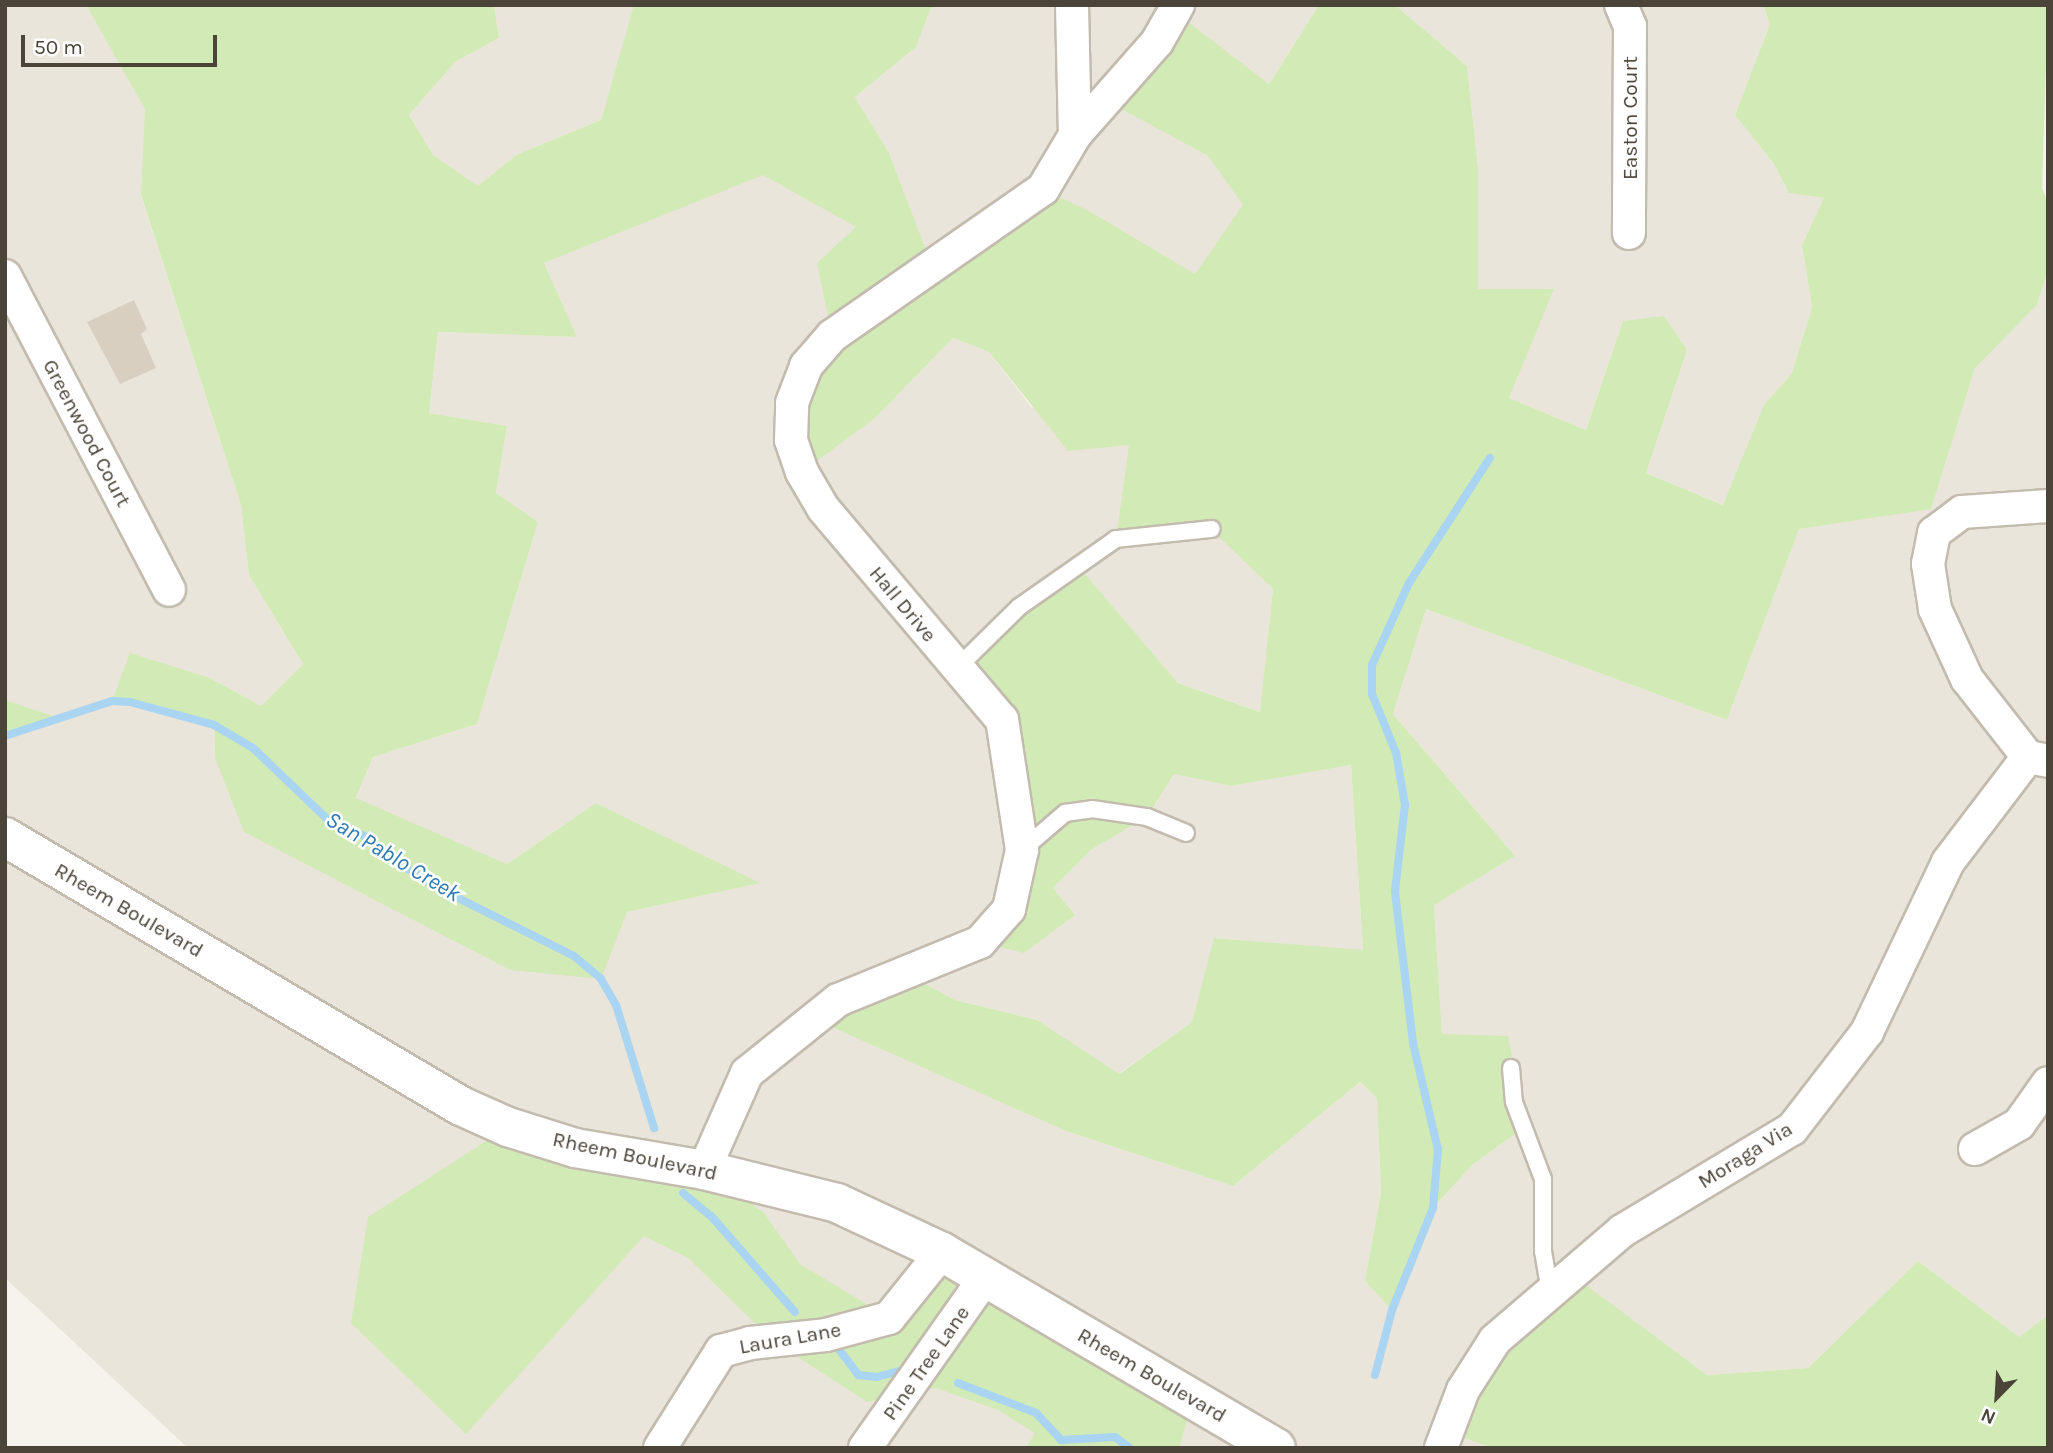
<!DOCTYPE html>
<html>
<head>
<meta charset="utf-8">
<style>
	body { margin:0 }
	#map { position:relative; width:2053px; height:1453px; overflow:hidden; background:#f6f3ec; font-family:Karla,sans-serif }
	div>[style] { position:absolute }
	.residential>* { inset:0; background:#eae5da }
	.green>* { inset:0; background:#d2eab5 }
	.stream>* { height:8px; margin:-4px; padding:0 4px; transform-origin:4px; border-radius:4px; background:#a9d4f2 }
	.building>* { inset:0; background:#d8cfc1 }
	.roads { filter:drop-shadow(2px 0 #c2bbae) drop-shadow(-2px 0 #c2bbae) drop-shadow(0 2px #c2bbae) drop-shadow(0 -2px #c2bbae) }
	.service>* { height:16px; margin:-8px; padding:0 8px; transform-origin:8px; border-radius:8px; background:#fff }
	.minor>* { height:32px; margin:-16px; padding:0 16px; transform-origin:16px; border-radius:16px; background:#fff }
	.tertiary>* { height:38px; margin:-19px; padding:0 19px; transform-origin:19px; border-radius:19px; background:#fff }
	span { translate:-50% -50%; white-space:nowrap; text-align:center; line-height:1.15; -webkit-text-stroke:5px #fff; paint-order:stroke }
	.street-label { font-size:21px; color:#4b4439 }
	.water-label { font-size:23px; color:#2e7ab2; font-style:italic }
	.frame { position:absolute; inset:0; border:7px solid #4b4439; pointer-events:none }
	.north { position:absolute; left:1962px; top:1362px; width:70px; height:70px; -webkit-text-stroke:5px #fff; paint-order:stroke; rotate:204deg; font-size:19px; font-weight:700; line-height:28px; text-align:center; color:#4b4439 }
	.north::after { content:''; display:block; margin:auto; width:24px; height:32px; background:#4b4439; clip-path:polygon(50% 0,100% 100%,50% 72%,0 100%) }
	.scale { position:absolute; left:21px; top:35px; width:196px; height:32px; box-sizing:border-box; border:4px solid #4b4439; border-top:0; padding-left:9px; font-size:21px; line-height:24px; white-space:nowrap; color:#4b4439; -webkit-text-stroke:5px #fff; paint-order:stroke }
</style>
</head>
<body>
<div id="map">
	<div class="residential">
		<i style="clip-path:polygon(evenodd,5px 5px,86px 5px,146px 109px,141px 196px,241px 505px,249px 575px,303px 664px,261px 706px,210px 678px,130px 702px,214px 725px,215px 758px,394px 909px,510px 970px,627px 912px,759px 883px,596px 803px,507px 864px,356px 799px,373px 757px,477px 724px,538px 522px,496px 493px,507px 426px,429px 413px,438px 332px,577px 337px,544px 263px,763px 174px,857px 227px,875px 418px,953px 338px,989px 352px,1031px 407px,1130px 445px,1273px 589px,1261px 712px,1178px 683px,1078px 567px,1002px 720px,1009px 909px,1075px 915px,1053px 888px,1092px 849px,1147px 817px,1174px 774px,1231px 786px,1351px 765px,1363px 951px,1215px 938px,1192px 1022px,1118px 1074px,1037px 1020px,955px 1000px,905px 973px,993px 1096px,1066px 1131px,1233px 1186px,1360px 1082px,1377px 1098px,1381px 1192px,1365px 1281px,1392px 1309px,1433px 1208px,1472px 1165px,1526px 1126px,1442px 1034px,1434px 905px,1515px 856px,1393px 714px,1426px 609px,1727px 720px,1799px 529px,1931px 508px,1975px 368px,2037px 305px,2048px 270px,2048px 1315px,2019px 1337px,1918px 1261px,1808px 1368px,1707px 1375px,1571px 1275px,1447px 1432px,1493px 1448px,188px 1448px,5px 1278px,5px 737px,60px 719px,5px 700px,5px 5px,508px 1127px,513px 1378px,466px 1433px,508px 1127px)"></i>
		<i style="clip-path:polygon(494px 5px,635px 5px,601px 120px,516px 155px,478px 186px,433px 155px,409px 115px,455px 62px,499px 38px)"></i>
		<i style="clip-path:polygon(932px 5px,1319px 5px,1269px 84px,1106px 100px,1208px 156px,1244px 205px,1195px 275px,1091px 212px,931px 264px,889px 153px,855px 97px,916px 47px)"></i>
		<i style="clip-path:polygon(1395px 5px,1763px 5px,1770px 24px,1735px 115px,1774px 164px,1789px 193px,1824px 198px,1802px 245px,1812px 307px,1792px 373px,1764px 405px,1724px 505px,1646px 473px,1687px 350px,1623px 321px,1586px 430px,1509px 398px,1553px 289px,1478px 289px,1478px 167px,1467px 66px)"></i>
	</div>
	<div class="green">
		<i style="clip-path:polygon(86px 5px,494px 5px,499px 38px,455px 62px,409px 115px,433px 155px,478px 186px,516px 155px,601px 120px,634px 5px,932px 5px,916px 47px,855px 97px,889px 153px,931px 263px,1043px 189px,1091px 212px,1195px 274px,1243px 205px,1208px 156px,1105px 100px,1175px 12px,1269px 84px,1319px 5px,1395px 5px,1467px 66px,1478px 167px,1478px 289px,1554px 289px,1509px 398px,1586px 430px,1623px 321px,1664px 316px,1687px 350px,1646px 473px,1723px 505px,1764px 405px,1792px 373px,1812px 307px,1802px 245px,1824px 198px,1789px 193px,1774px 164px,1735px 115px,1770px 24px,1763px 5px,2048px 5px,2042px 188px,2048px 203px,2048px 270px,2037px 305px,1975px 368px,1931px 509px,1799px 529px,1727px 720px,1426px 609px,1393px 714px,1515px 856px,1434px 905px,1442px 1034px,1508px 1036px,1526px 1126px,1472px 1165px,1433px 1208px,1392px 1310px,1365px 1281px,1381px 1192px,1377px 1098px,1360px 1082px,1233px 1186px,1066px 1131px,814px 1019px,905px 973px,955px 1000px,1037px 1020px,1119px 1074px,1192px 1022px,1214px 938px,1363px 950px,1351px 765px,1231px 786px,1174px 774px,1147px 817px,1092px 849px,1053px 888px,1075px 915px,1024px 953px,980px 942px,1009px 909px,1002px 720px,957px 668px,1078px 566px,1178px 683px,1260px 712px,1273px 589px,1211px 529px,1116px 539px,1129px 445px,1068px 451px,989px 352px,953px 338px,875px 418px,802px 472px,791px 440px,832px 336px,817px 263px,856px 227px,763px 175px,544px 263px,577px 337px,438px 332px,429px 413px,507px 426px,496px 493px,538px 522px,477px 724px,373px 757px,356px 798px,507px 864px,596px 803px,760px 883px,627px 912px,601px 979px,510px 970px,244px 832px,215px 758px,214px 725px,112px 701px,130px 653px,210px 678px,261px 706px,303px 664px,249px 575px,241px 505px,141px 195px,145px 109px)"></i>
		<i style="clip-path:polygon(5px 700px,62px 719px,5px 736px)"></i>
		<i style="clip-path:polygon(508px 1127px,704px 1170px,764px 1213px,800px 1264px,888px 1317px,942px 1252px,1193px 1399px,1179px 1448px,1026px 1448px,1035px 1433px,998px 1410px,936px 1388px,867px 1402px,773px 1341px,688px 1258px,644px 1236px,466px 1434px,351px 1323px,368px 1217px)"></i>
		<i style="clip-path:polygon(1918px 1261px,2019px 1337px,2048px 1315px,2048px 1448px,1493px 1448px,1447px 1432px,1463px 1390px,1571px 1274px,1707px 1375px,1808px 1368px)"></i>
	</div>
	<div class="stream">
		<i style="left:5px;top:736px;width:113px;rotate:-18.1deg"></i>
		<i style="left:112px;top:701px;width:18px;rotate:3deg"></i>
		<i style="left:130px;top:702px;width:87px;rotate:15.3deg"></i>
		<i style="left:214px;top:725px;width:45px;rotate:30.5deg"></i>
		<i style="left:253px;top:748px;width:101px;rotate:43.8deg"></i>
		<i style="left:326px;top:818px;width:42px;rotate:25.3deg"></i>
		<i style="left:364px;top:836px;width:38px;rotate:40deg"></i>
		<i style="left:393px;top:860px;width:62px;rotate:31.1deg"></i>
		<i style="left:446px;top:892px;width:143px;rotate:26.6deg"></i>
		<i style="left:574px;top:956px;width:35px;rotate:40deg"></i>
		<i style="left:601px;top:979px;width:30px;rotate:60deg"></i>
		<i style="left:616px;top:1005px;width:129px;rotate:72.8deg"></i>
		<i style="left:683px;top:1193px;width:38px;rotate:40deg"></i>
		<i style="left:712px;top:1217px;width:126px;rotate:48.9deg"></i>
		<i style="left:838px;top:1348px;width:34px;rotate:53deg"></i>
		<i style="left:858px;top:1375px;width:19px;rotate:6deg"></i>
		<i style="left:877px;top:1377px;width:31px;rotate:-15deg"></i>
		<i style="left:1375px;top:1375px;width:67px;rotate:-75.3deg"></i>
		<i style="left:1392px;top:1310px;width:110px;rotate:-68.1deg"></i>
		<i style="left:1433px;top:1208px;width:58px;rotate:-85.1deg"></i>
		<i style="left:1438px;top:1150px;width:110px;rotate:-103.2deg"></i>
		<i style="left:1413px;top:1043px;width:153px;rotate:-96.8deg"></i>
		<i style="left:1395px;top:891px;width:87px;rotate:-83.4deg"></i>
		<i style="left:1405px;top:805px;width:53px;rotate:-99.8deg"></i>
		<i style="left:1396px;top:753px;width:64px;rotate:-112.1deg"></i>
		<i style="left:1372px;top:694px;width:29px;rotate:-90deg"></i>
		<i style="left:1372px;top:665px;width:90px;rotate:-65.7deg"></i>
		<i style="left:1409px;top:583px;width:149px;rotate:-57.1deg"></i>
		<i style="left:958px;top:1383px;width:84px;rotate:21deg"></i>
		<i style="left:1036px;top:1413px;width:37px;rotate:47deg"></i>
		<i style="left:1061px;top:1440px;width:54px;rotate:-3.2deg"></i>
		<i style="left:1115px;top:1437px;width:19px;rotate:36deg"></i>
	</div>
	<div class="building">
		<i style="clip-path:polygon(134px 300px,147px 329px,141px 334px,156px 368px,120px 384px,87px 322px)"></i>
	</div>
	<div class="roads">
		<div class="service">
			<i style="left:957px;top:668px;width:87px;rotate:-44.5deg"></i>
			<i style="left:1019px;top:607px;width:118px;rotate:-35deg"></i>
			<i style="left:1116px;top:539px;width:96px;rotate:-6deg"></i>
			<i style="left:1022px;top:850px;width:57px;rotate:-40.7deg"></i>
			<i style="left:1065px;top:813px;width:27px;rotate:-8deg"></i>
			<i style="left:1092px;top:809px;width:56px;rotate:8.3deg"></i>
			<i style="left:1147px;top:817px;width:42px;rotate:22.3deg"></i>
			<i style="left:1511px;top:1068px;width:34px;rotate:85deg"></i>
			<i style="left:1514px;top:1102px;width:82px;rotate:69.4deg"></i>
			<i style="left:1543px;top:1179px;width:72px;rotate:90deg"></i>
			<i style="left:1543px;top:1251px;width:42px;rotate:80.3deg"></i>
		</div>
		<div class="minor">
			<i style="left:1072px;top:5px;width:130px;rotate:88.7deg"></i>
			<i style="left:1621px;top:5px;width:23px;rotate:67deg"></i>
			<i style="left:1630px;top:26px;width:207px;rotate:90.3deg"></i>
			<i style="left:5px;top:276px;width:354px;rotate:62.4deg"></i>
			<i style="left:2028px;top:757px;width:99px;rotate:-128deg"></i>
			<i style="left:1967px;top:679px;width:77px;rotate:-114.6deg"></i>
			<i style="left:1935px;top:609px;width:46px;rotate:-98.8deg"></i>
			<i style="left:1928px;top:564px;width:32px;rotate:-79deg"></i>
			<i style="left:1934px;top:533px;width:35px;rotate:-37deg"></i>
			<i style="left:1962px;top:512px;width:86px;rotate:-4deg"></i>
			<i style="left:1975px;top:1149px;width:51px;rotate:-29.6deg"></i>
			<i style="left:2019px;top:1124px;width:50px;rotate:-54.7deg"></i>
			<i style="left:704px;top:1170px;width:106px;rotate:-66.1deg"></i>
			<i style="left:747px;top:1073px;width:117px;rotate:-38.7deg"></i>
			<i style="left:838px;top:1000px;width:153px;rotate:-22.2deg"></i>
			<i style="left:980px;top:942px;width:44px;rotate:-48.7deg"></i>
			<i style="left:1009px;top:909px;width:60px;rotate:-77.6deg"></i>
			<i style="left:1022px;top:850px;width:132px;rotate:-98.7deg"></i>
			<i style="left:1002px;top:720px;width:277px;rotate:-130.2deg"></i>
			<i style="left:823px;top:508px;width:42px;rotate:-120.3deg"></i>
			<i style="left:802px;top:472px;width:34px;rotate:-109deg"></i>
			<i style="left:791px;top:440px;width:37px;rotate:-88deg"></i>
			<i style="left:792px;top:403px;width:40px;rotate:-69deg"></i>
			<i style="left:806px;top:366px;width:40px;rotate:-49deg"></i>
			<i style="left:832px;top:336px;width:257px;rotate:-34.9deg"></i>
			<i style="left:1043px;top:189px;width:63px;rotate:-59.3deg"></i>
			<i style="left:1075px;top:135px;width:124px;rotate:-48.6deg"></i>
			<i style="left:1157px;top:42px;width:43px;rotate:-60.4deg"></i>
			<i style="left:660px;top:1448px;width:115px;rotate:-57.8deg"></i>
			<i style="left:721px;top:1351px;width:30px;rotate:-15deg"></i>
			<i style="left:750px;top:1343px;width:76px;rotate:-6deg"></i>
			<i style="left:826px;top:1335px;width:65px;rotate:-15.1deg"></i>
			<i style="left:889px;top:1318px;width:85px;rotate:-51.2deg"></i>
			<i style="left:865px;top:1448px;width:208px;rotate:-54.8deg"></i>
			<i style="left:1441px;top:1448px;width:62px;rotate:-69.2deg"></i>
			<i style="left:1463px;top:1390px;width:59px;rotate:-57.4deg"></i>
			<i style="left:1495px;top:1340px;width:167px;rotate:-40.6deg"></i>
			<i style="left:1622px;top:1231px;width:198px;rotate:-31deg"></i>
			<i style="left:1792px;top:1129px;width:123px;rotate:-52.3deg"></i>
			<i style="left:1867px;top:1032px;width:188px;rotate:-64.5deg"></i>
			<i style="left:1948px;top:862px;width:132px;rotate:-52.7deg"></i>
			<i style="left:2028px;top:757px;width:20px;rotate:11deg"></i>
		</div>
		<div class="tertiary">
			<i style="left:5px;top:837px;width:529px;rotate:30.54deg"></i>
			<i style="left:461px;top:1106px;width:51px;rotate:24.1deg"></i>
			<i style="left:508px;top:1127px;width:70px;rotate:17.4deg"></i>
			<i style="left:575px;top:1148px;width:131px;rotate:9.7deg"></i>
			<i style="left:704px;top:1170px;width:137px;rotate:13.9deg"></i>
			<i style="left:837px;top:1203px;width:116px;rotate:25deg"></i>
			<i style="left:942px;top:1252px;width:387px;rotate:30.4deg"></i>
		</div>
	</div>
	<div class="street-label">
		<span style="left:1630px;top:118px;rotate:-90deg">Easton Court</span>
		<span style="left:87px;top:433px;rotate:62deg">Greenwood Court</span>
		<span style="left:903px;top:604px;rotate:50deg">Hall Drive</span>
		<span style="left:129px;top:910px;rotate:30deg">Rheem Boulevard</span>
		<span style="left:1745px;top:1155px;rotate:-32deg">Moraga Via</span>
		<span style="left:635px;top:1156px;rotate:12deg">Rheem Boulevard</span>
		<span style="left:790px;top:1338px;rotate:-10deg">Laura Lane</span>
		<span style="left:926px;top:1363px;rotate:-55deg">Pine Tree Lane</span>
		<span style="left:1152px;top:1375px;rotate:30deg">Rheem Boulevard</span>
	</div>
	<div class="water-label">
		<span style="left:393px;top:857px;rotate:31deg">San Pablo Creek</span>
	</div>
	<div class="frame"></div>
	<div class="north">N</div>
	<div class="scale">50 m</div>
</div>
</body>
</html>
